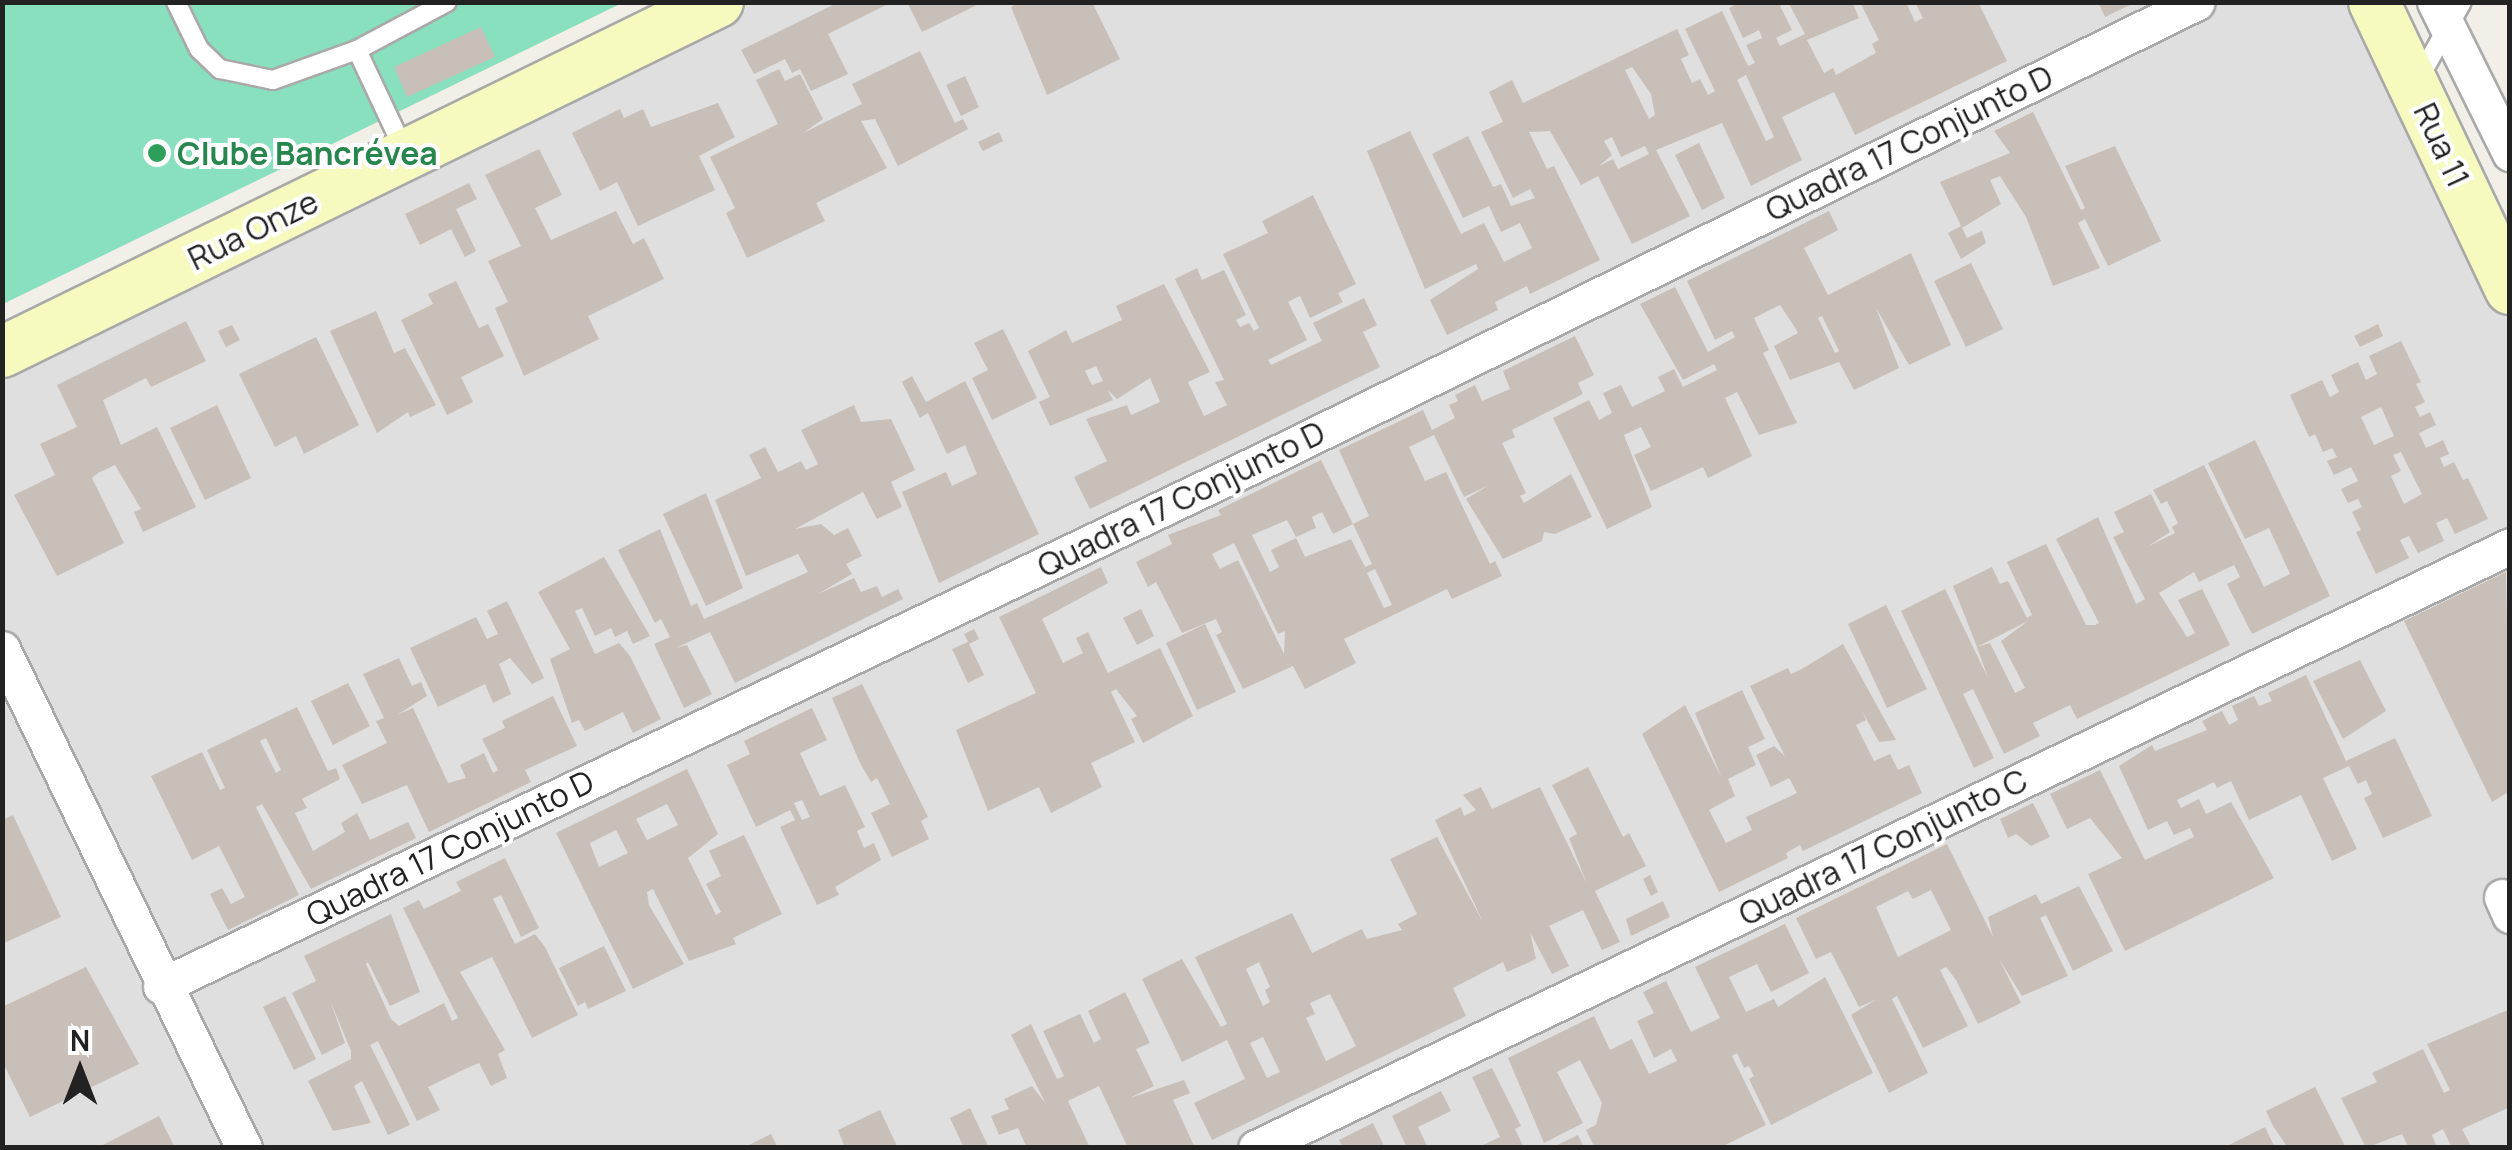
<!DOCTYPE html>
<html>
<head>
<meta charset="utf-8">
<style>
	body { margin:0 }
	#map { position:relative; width:2512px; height:1150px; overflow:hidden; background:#f2efe9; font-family:Manrope,sans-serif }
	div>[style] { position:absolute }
	.residential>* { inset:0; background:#e0dfdf }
	.pitch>* { inset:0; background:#88e0be }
	.building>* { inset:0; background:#c7bfb8 }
	.roads { filter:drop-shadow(2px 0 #a9a9a9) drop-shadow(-2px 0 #a9a9a9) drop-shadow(0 2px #a9a9a9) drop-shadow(0 -2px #a9a9a9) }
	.lane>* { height:18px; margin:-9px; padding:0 9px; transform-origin:9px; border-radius:9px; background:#fff }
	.street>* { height:35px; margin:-17.5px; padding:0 17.5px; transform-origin:17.5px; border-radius:17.5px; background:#fff }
	.secondary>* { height:50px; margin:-25px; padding:0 25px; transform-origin:25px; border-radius:25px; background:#f7fabf }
	.dots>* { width:28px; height:28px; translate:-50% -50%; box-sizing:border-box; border:5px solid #fff; border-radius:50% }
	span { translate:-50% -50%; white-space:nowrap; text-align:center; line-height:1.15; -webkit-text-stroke:8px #fff; paint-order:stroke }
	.street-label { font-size:32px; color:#222 }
	.leisure-label { font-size:32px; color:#27864d; font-weight:700 }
	.left { translate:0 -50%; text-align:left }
	.frame { position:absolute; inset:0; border:5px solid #222; pointer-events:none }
	.north { position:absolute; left:30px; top:1020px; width:100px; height:100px; -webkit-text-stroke:8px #fff; paint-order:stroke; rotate:0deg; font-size:28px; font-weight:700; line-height:40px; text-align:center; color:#222 }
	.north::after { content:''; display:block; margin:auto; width:35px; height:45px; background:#222; clip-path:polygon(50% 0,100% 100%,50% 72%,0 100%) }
</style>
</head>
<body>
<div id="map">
	<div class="residential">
		<i style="clip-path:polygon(718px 3px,2388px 3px,2509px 252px,2509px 1147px,3px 1148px,3px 352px)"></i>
	</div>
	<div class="pitch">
		<i style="clip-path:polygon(3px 3px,622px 3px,3px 304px)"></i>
	</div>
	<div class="building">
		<i style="clip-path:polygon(839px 2px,892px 2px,828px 34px,848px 74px,811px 91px,800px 69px,792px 73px,785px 59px,754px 74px,741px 50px)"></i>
		<i style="clip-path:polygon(907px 2px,983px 2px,922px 32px)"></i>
		<i style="clip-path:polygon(1020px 2px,1092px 2px,1120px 59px,1047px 95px,1011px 7px)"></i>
		<i style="clip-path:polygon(evenodd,1741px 2px,1788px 2px,1780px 6px,1792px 30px,1776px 38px,1780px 46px,1805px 34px,1788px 2px,1852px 2px,1859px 18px,1807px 40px,1824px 73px,1833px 68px,1836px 75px,1876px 53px,1872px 44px,1879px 40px,1860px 2px,1906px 2px,1915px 22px,1923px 18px,1915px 2px,1978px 2px,2007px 61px,1855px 135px,1834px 92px,1782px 117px,1802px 160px,1751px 186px,1722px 123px,1656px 150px,1690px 216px,1632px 244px,1598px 176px,1581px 185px,1550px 131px,1529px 132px,1547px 169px,1554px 166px,1600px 260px,1530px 294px,1527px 286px,1495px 302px,1498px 310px,1447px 335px,1430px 300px,1478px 269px,1476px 264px,1425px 289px,1367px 151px,1410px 131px,1461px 234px,1484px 223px,1504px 262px,1532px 248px,1520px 223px,1501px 232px,1489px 206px,1463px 218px,1432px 154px,1468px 136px,1493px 187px,1501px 184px,1511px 206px,1535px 198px,1530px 189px,1513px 198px,1481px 132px,1503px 122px,1489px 92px,1512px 80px,1523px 103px,1677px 29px,1689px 55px,1681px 59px,1692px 83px,1700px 79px,1708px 95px,1715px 91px,1685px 29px,1722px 11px,1748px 66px,1755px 63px,1746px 45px,1762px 38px,1759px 30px,1743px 38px,1729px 8px,1741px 2px,1632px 67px,1651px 94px,1655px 115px,1649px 119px,1625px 70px,1632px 67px,1741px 2px,1746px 75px,1774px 137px,1766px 141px,1737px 80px,1746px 75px,1741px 2px,1612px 137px,1621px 157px,1645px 146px,1649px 154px,1618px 169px,1613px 159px,1599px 166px,1612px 155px,1604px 141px,1612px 137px)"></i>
		<i style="clip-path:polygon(2098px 2px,2136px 2px,2105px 17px)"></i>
		<i style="clip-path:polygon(481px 27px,495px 57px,407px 97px,394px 67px)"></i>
		<i style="clip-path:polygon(920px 51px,955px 123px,963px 119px,968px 129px,898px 166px,875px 119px,861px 121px,887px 168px,816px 203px,825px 221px,747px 258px,726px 213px,735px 208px,710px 157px,778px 124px,756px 80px,779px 69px,785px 81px,800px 74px,823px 119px,803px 133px,862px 104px,852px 84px)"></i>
		<i style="clip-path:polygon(965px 76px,979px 107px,961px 116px,946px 85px)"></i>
		<i style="clip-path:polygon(718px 103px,735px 137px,699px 156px,715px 190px,638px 226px,617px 182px,600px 191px,572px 133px,620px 109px,624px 118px,643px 109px,651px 127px)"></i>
		<i style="clip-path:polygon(2033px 112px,2081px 210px,2085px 208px,2065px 166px,2115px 146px,2161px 241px,2108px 266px,2085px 219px,2078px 223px,2100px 268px,2053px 286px,2026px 217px,2000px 176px,1990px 180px,2001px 204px,1962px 228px,1940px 182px,2010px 153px,1994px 131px)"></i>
		<i style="clip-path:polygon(999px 132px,1003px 141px,983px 151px,978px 142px)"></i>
		<i style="clip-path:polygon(1699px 143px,1725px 198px,1702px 210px,1675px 155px)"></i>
		<i style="clip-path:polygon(539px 149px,562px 195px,535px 208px,551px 240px,616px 211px,633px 244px,644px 238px,664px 279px,588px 316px,599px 339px,524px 376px,495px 308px,508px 302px,488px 261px,521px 246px,485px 175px)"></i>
		<i style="clip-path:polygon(469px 183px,477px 199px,456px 209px,476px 251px,465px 257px,451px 229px,420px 245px,405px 214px)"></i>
		<i style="clip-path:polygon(evenodd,1313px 195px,1356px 284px,1338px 293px,1343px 302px,1310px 318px,1300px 296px,1288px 302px,1307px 340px,1268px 360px,1271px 365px,1322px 341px,1313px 323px,1364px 298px,1377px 325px,1363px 332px,1380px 367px,1090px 509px,1074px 477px,1107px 461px,1086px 419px,1127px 405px,1131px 415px,1160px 402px,1150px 378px,1117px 399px,1108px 390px,1113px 400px,1050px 426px,1039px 402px,1050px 397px,1028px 351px,1066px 330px,1072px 343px,1122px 320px,1116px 306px,1164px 284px,1210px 372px,1188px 382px,1204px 416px,1227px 405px,1215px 382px,1224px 380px,1175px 279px,1197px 268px,1202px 280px,1224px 270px,1246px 315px,1236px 320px,1240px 327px,1249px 323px,1254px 331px,1259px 328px,1223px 254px,1268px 233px,1262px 221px,1313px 195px,1096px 366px,1103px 381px,1092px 385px,1085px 371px,1096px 366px)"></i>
		<i style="clip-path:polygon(evenodd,1829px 211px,1838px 230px,1804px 248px,1828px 295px,1911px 253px,1951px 345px,1909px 365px,1876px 308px,1899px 368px,1854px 390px,1839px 362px,1790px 380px,1774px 346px,1798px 333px,1796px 329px,1780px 305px,1754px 318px,1769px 350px,1763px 353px,1797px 423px,1759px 435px,1737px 392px,1725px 398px,1752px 456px,1708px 478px,1703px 467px,1651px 491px,1634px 455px,1651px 447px,1641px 427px,1624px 435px,1652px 507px,1607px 529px,1553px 418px,1589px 400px,1599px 420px,1612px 413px,1603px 393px,1621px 385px,1632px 407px,1665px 391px,1658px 377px,1674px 369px,1683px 387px,1717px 370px,1714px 364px,1683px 380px,1640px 304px,1675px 287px,1708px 352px,1735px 337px,1732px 331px,1715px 340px,1687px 281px,1829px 211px,1822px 316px,1839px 351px,1835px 353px,1818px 318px,1822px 316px)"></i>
		<i style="clip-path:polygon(1961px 226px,1967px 238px,1982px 231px,1986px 243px,1961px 259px,1948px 233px)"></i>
		<i style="clip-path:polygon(1971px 263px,2003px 329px,1966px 347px,1934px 281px)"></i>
		<i style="clip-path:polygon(456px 281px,479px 328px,488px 324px,504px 356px,461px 377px,473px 402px,447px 415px,401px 320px,433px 304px,428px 294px)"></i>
		<i style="clip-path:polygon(376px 311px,394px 353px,405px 348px,436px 405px,410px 417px,408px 412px,377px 433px,330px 331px)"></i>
		<i style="clip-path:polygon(186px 321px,206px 361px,151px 387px,146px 378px,103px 400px,121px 445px,157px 427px,196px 507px,143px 532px,134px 512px,141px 509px,115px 465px,98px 473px,92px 478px,124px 543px,57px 576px,14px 495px,55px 475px,40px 444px,77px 427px,57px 385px)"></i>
		<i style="clip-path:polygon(2378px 324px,2383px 336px,2360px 347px,2354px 336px)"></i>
		<i style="clip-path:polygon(232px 325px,240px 340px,226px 347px,218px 331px)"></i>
		<i style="clip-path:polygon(1003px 329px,1037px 398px,992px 420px,972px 378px,988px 370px,974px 343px)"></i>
		<i style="clip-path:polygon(evenodd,1575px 336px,1594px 375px,1578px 383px,1583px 394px,1512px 430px,1515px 437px,1502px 443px,1526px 493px,1520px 496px,1524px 503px,1571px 474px,1592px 517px,1555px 534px,1544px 532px,1542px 541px,1503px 559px,1466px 499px,1489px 485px,1464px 497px,1434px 435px,1409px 447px,1425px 481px,1446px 472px,1490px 564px,1495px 561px,1502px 576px,1452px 599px,1447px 589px,1344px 639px,1356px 663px,1305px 689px,1293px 666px,1243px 689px,1216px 635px,1222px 632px,1216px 619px,1182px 633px,1156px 582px,1148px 587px,1136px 562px,1172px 544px,1168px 535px,1221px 515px,1218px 510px,1321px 460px,1353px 524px,1369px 516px,1339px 450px,1423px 410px,1432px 430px,1455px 418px,1449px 405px,1458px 401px,1455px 395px,1475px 385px,1482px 401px,1510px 389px,1503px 371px,1575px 336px,1322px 512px,1333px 534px,1353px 524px,1372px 564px,1365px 567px,1351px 539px,1305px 557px,1296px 538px,1271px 550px,1279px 567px,1270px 572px,1252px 535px,1287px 520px,1296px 537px,1316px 528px,1312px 517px,1322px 512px,1575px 336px,1234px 543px,1278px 634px,1285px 631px,1284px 654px,1238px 560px,1220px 569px,1212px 554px,1234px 543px,1575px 336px,1375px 569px,1392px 605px,1384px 608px,1367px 573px,1375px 569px)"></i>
		<i style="clip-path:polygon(316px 337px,359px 425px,304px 454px,296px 436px,275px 447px,239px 374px)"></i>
		<i style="clip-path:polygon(evenodd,2401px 341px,2421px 382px,2416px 384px,2425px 402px,2415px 407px,2420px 417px,2430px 412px,2436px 425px,2419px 433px,2426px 448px,2443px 440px,2449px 454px,2440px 458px,2444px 467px,2454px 462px,2463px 480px,2468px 478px,2488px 519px,2455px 534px,2447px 518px,2436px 523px,2444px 541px,2418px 553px,2409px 536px,2400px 540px,2409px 558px,2376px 574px,2356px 532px,2361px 530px,2352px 512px,2362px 507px,2358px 499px,2348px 503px,2341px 489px,2358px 481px,2351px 467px,2334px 475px,2327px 461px,2337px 457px,2332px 448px,2323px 452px,2315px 434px,2309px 437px,2290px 395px,2322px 380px,2330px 397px,2339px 392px,2331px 375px,2358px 362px,2366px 380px,2377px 374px,2369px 356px,2401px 341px,2381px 407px,2394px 436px,2374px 445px,2361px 417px,2381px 407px,2401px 341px,2401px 452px,2422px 494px,2404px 504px,2391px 476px,2401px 471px,2393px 455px,2401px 452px)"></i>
		<i style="clip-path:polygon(912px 376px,926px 402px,965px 381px,1039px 534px,939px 583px,902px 492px,946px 472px,952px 486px,977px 474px,965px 445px,947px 454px,928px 413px,920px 418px,902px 382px)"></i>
		<i style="clip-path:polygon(217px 405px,251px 478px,205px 500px,170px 428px)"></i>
		<i style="clip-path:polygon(854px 405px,861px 422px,891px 419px,915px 470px,891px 482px,902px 507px,877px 519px,863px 492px,795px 529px,821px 524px,834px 535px,848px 528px,862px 556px,846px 564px,852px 574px,818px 594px,854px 578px,861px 592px,877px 586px,882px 597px,898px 589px,903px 599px,735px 683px,710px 632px,676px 648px,687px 645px,712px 694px,684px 708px,654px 644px,670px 637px,661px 619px,655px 623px,618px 550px,660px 529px,691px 606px,697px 603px,704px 619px,808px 572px,798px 554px,746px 576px,715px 500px,761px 478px,749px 455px,765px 447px,778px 472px,801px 461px,806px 470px,818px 464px,801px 430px)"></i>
		<i style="clip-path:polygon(2255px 440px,2330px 596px,2252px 634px,2227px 584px,2240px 577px,2234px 565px,2199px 582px,2194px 572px,2159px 593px,2187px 637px,2195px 633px,2178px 600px,2202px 589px,2230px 645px,2077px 719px,2070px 705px,2033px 723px,2040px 736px,2004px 754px,1973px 689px,1963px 694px,1994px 758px,1974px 768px,1901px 611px,1945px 589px,1988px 678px,1977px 647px,1990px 643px,2015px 693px,2025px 688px,2001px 641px,2028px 621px,1977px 647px,1953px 586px,1992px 567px,2000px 584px,2008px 581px,2027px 618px,2032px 615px,2007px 562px,2046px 544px,2086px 625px,2095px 625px,2099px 623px,2056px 539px,2098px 517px,2136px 604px,2145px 599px,2113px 537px,2124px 532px,2114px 512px,2151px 494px,2170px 532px,2147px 547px,2175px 533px,2172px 527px,2178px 523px,2167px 501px,2161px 504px,2153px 490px,2204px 465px,2264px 587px,2290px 574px,2269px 528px,2245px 539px,2208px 463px)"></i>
		<i style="clip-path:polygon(706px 493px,743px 588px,706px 606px,663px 514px)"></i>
		<i style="clip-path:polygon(604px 557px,650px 636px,633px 644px,627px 631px,615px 637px,611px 628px,595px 636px,582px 608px,575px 611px,595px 654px,619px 643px,630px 656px,661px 719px,633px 733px,623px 712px,585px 731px,579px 720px,572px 723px,550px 659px,570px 649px,538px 592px)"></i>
		<i style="clip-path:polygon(1101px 567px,1108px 583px,1042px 619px,1063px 663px,1083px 653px,1076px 638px,1088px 632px,1108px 673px,1160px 648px,1193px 716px,1143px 743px,1131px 719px,1137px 716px,1116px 689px,1111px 692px,1135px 742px,1091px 763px,1102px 787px,1051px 813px,1039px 787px,988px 811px,956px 730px,1036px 693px,999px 617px)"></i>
		<i style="clip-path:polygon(2506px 572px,2510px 791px,2492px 802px,2404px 621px)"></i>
		<i style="clip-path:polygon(507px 601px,544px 678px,532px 684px,510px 658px,499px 664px,511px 694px,493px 703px,485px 684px,438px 707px,410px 648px,476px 617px,487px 639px,498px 634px,487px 611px)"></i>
		<i style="clip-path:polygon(1886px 605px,1927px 689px,1887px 708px,1848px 624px)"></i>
		<i style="clip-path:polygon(1141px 609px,1154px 636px,1137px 645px,1123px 618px)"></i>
		<i style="clip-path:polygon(1205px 624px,1236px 692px,1197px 710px,1166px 643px)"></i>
		<i style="clip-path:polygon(974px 629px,979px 639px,969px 644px,984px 675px,968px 683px,952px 649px,968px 642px,964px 634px)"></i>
		<i style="clip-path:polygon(1843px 644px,1896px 740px,1879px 742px,1862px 711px,1866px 720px,1856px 725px,1874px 761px,1890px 754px,1898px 770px,1909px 765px,1922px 793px,1803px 851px,1800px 845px,1786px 853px,1788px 858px,1719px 892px,1642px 734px,1685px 705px,1722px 779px,1695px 713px,1742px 690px,1765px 739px,1748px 747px,1756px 765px,1728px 779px,1735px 796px,1709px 810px,1726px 843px,1752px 830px,1746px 817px,1797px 793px,1789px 778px,1771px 787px,1756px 755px,1774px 746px,1785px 756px,1750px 686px,1788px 668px,1791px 674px,1800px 670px)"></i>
		<i style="clip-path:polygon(399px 658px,412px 686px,421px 682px,427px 696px,397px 715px,413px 708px,448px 783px,466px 778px,460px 765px,484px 753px,493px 773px,498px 770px,482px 739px,505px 728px,502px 721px,553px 696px,577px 746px,525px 770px,531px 782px,429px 832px,407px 785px,362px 804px,342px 765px,387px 743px,376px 721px,384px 718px,363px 674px)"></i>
		<i style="clip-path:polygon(2360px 660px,2386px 711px,2343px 739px,2313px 681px)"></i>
		<i style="clip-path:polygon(2306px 675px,2346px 761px,2395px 738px,2432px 816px,2383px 838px,2364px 798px,2372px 794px,2366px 780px,2358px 784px,2349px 766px,2323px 778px,2357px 849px,2332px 861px,2301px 795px,2249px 820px,2231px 781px,2217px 788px,2214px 782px,2177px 800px,2181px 808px,2199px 799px,2206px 814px,2231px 802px,2274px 878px,2125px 951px,2088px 874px,2122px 858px,2090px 818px,2067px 829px,2050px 794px,2100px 770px,2145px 860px,2194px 837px,2190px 828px,2174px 835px,2167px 821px,2148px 830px,2119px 766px,2152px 745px,2155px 751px,2207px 730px,2202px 721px,2222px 711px,2229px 725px,2238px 720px,2232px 706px,2254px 696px,2259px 706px,2272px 701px,2268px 693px)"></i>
		<i style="clip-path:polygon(348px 683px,370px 726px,333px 745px,311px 701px)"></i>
		<i style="clip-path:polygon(862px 684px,928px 817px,921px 821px,929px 839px,892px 857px,871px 813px,890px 804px,877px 778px,871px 782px,860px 763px,832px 698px)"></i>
		<i style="clip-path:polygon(evenodd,297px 707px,328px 771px,336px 768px,340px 779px,302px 799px,307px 808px,295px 813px,313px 851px,345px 832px,341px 823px,357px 813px,370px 840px,408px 822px,416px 838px,311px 889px,262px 804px,256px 807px,299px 895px,228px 930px,210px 894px,222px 888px,231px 904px,245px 897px,219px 846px,192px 860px,151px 776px,202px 752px,220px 790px,225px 788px,207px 750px,297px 707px,266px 738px,281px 770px,276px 773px,260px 741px,266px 738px)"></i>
		<i style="clip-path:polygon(evenodd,812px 708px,827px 740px,800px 753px,820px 796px,845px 785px,865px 827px,857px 831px,864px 848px,874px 843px,881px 860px,835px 887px,839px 895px,817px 905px,780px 827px,795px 820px,790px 810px,756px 827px,727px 765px,750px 754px,744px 741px,812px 708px,802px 800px,810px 817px,802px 820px,794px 803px,802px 800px)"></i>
		<i style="clip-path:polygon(evenodd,1588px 767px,1623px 837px,1629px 833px,1646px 866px,1595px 891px,1620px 942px,1602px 950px,1583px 910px,1549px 926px,1569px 966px,1552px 974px,1530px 932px,1536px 959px,1507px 972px,1503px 962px,1453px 988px,1466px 1016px,1212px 1140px,1194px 1103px,1245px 1079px,1227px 1040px,1182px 1062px,1142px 979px,1182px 959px,1221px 1027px,1227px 1024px,1195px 957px,1292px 913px,1312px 953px,1362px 929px,1367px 939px,1402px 930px,1398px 924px,1417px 914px,1390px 859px,1437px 837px,1484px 924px,1435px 820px,1461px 807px,1464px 816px,1476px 810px,1463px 795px,1481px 787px,1492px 809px,1540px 787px,1587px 884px,1569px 838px,1577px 834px,1552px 785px,1588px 767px,1259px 962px,1270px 987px,1265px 990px,1270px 1002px,1263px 1006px,1246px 969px,1259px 962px,1588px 767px,1330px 994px,1356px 1046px,1326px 1061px,1306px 1018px,1315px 1014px,1310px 1003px,1330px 994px,1588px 767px,1263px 1037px,1280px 1072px,1267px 1078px,1250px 1043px,1263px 1037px)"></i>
		<i style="clip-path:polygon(evenodd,687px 769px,718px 834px,688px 858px,716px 915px,721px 912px,706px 884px,721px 876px,709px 851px,744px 835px,782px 914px,733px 938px,736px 944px,689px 961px,653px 889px,647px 892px,649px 905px,684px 964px,633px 989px,556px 833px,687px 769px,667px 804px,678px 825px,647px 840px,636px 819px,667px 804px,687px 769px,616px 830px,628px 853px,599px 867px,590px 843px,616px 830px)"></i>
		<i style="clip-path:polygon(2033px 803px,2050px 837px,2031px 846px,2016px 834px,2008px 838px,2000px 819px)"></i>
		<i style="clip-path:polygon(13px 815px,61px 917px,2px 944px,2px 820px)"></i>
		<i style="clip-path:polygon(evenodd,1947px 844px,1993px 937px,1988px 917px,2036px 894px,2041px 904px,2079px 886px,2113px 951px,2073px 971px,2046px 915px,2040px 918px,2068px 976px,2022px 996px,1999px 959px,2021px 1003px,1978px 1024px,1956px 980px,1946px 967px,1940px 970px,1968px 1026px,1923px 1048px,1897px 996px,1892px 999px,1928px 1073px,1889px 1093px,1851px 1015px,1877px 999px,1859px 1007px,1831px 952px,1816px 959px,1796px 918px,1947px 844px,1931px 890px,1951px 930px,1898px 957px,1876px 907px,1908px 891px,1913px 899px,1931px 890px)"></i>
		<i style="clip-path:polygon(505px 858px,539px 928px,521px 937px,501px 895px,493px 899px,515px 944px,535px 934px,545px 947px,578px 1015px,532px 1038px,492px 957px,460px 972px,505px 1050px,498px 1054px,507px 1078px,491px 1086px,479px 1063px,465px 1069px,428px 1087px,440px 1110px,417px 1121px,378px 1041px,370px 1045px,410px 1125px,388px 1135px,362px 1081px,354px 1086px,371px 1123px,333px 1131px,308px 1081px,351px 1059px,351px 1051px,330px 1000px,345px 1043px,322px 1055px,292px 993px,316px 981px,304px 956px,391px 914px,420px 992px,390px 1006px,368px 962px,366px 964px,391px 1019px,399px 1026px,444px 1003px,452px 1021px,458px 1018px,403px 908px,419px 900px,424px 909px,461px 891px,456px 882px)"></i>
		<i style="clip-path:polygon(1650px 875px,1658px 892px,1651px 896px,1643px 879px)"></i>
		<i style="clip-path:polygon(1663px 901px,1670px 917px,1631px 936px,1626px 919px)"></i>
		<i style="clip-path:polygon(1785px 924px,1809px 973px,1771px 992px,1757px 964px,1729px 977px,1746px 1012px,1774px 999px,1778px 1007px,1825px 977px,1873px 1073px,1771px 1125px,1749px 1079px,1754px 1076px,1749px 1066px,1744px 1068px,1737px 1053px,1732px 1056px,1766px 1125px,1719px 1148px,1595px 1148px,1586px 1130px,1596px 1125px,1602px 1103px,1580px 1060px,1557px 1072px,1583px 1123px,1544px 1143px,1508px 1058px,1594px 1016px,1610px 1050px,1632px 1039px,1649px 1074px,1677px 1061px,1671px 1049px,1654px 1058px,1637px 1021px,1654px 1013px,1643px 992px,1666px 981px,1691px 1032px,1720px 1018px,1695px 967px)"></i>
		<i style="clip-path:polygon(604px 946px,626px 991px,588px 1009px,585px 1002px,578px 1006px,559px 968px)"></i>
		<i style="clip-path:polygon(86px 967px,139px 1064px,30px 1117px,2px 1061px,2px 1007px)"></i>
		<i style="clip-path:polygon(1125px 992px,1150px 1043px,1136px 1049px,1154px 1086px,1130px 1098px,1184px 1080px,1190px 1093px,1173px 1100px,1195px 1148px,1128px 1148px,1099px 1086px,1068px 1101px,1090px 1148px,1027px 1148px,1018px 1128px,999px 1135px,991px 1116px,1009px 1109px,1004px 1099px,1032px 1086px,1046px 1104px,1011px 1035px,1031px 1024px,1057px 1079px,1064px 1076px,1043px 1031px,1080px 1014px,1094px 1043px,1101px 1039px,1088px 1011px)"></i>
		<i style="clip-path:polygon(285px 996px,316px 1059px,294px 1070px,263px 1007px)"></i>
		<i style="clip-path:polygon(2510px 1009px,2510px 1107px,2462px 1129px,2472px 1148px,2452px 1148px,2443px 1129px,2432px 1135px,2437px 1148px,2409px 1148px,2402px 1134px,2366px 1148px,2341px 1098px,2377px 1082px,2372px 1073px,2423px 1049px,2444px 1093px,2450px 1090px,2427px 1044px)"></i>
		<i style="clip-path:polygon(1492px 1068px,1521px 1126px,1515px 1129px,1524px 1148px,1477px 1148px,1500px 1137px,1472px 1077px)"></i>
		<i style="clip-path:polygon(2315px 1087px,2346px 1148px,2288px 1148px,2273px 1126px,2266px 1111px)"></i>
		<i style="clip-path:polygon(1441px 1091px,1451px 1111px,1418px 1127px,1428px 1148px,1407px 1148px,1392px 1116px)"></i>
		<i style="clip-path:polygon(970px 1108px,989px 1148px,964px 1148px,950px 1118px)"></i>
		<i style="clip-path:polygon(880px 1110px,898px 1148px,845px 1148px,838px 1130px)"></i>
		<i style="clip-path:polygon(159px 1116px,175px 1148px,97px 1148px)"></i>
		<i style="clip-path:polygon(1373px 1123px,1385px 1148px,1343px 1148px,1339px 1140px)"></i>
		<i style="clip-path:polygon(2265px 1127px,2275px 1148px,2223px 1148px)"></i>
		<i style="clip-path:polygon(771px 1134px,778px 1148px,743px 1148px)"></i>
		<i style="clip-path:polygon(1578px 1135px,1584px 1148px,1551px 1148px)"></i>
	</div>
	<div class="roads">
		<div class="lane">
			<i style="left:176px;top:2px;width:52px;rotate:63.9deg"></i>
			<i style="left:199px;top:49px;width:29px;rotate:44deg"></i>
			<i style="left:220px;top:69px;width:54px;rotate:11.7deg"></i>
			<i style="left:273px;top:80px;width:89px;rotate:-19.7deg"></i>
			<i style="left:357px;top:50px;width:102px;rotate:-28.1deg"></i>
			<i style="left:357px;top:50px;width:110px;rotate:64.8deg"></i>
			<i style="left:2419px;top:78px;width:87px;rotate:-60.5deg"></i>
		</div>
		<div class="street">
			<i style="left:2435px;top:2px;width:169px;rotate:63.6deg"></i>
			<i style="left:2px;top:649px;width:555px;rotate:64.13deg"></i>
			<i style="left:2502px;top:897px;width:20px;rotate:66deg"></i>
			<i style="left:161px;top:986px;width:1231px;rotate:-25.5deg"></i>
			<i style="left:1272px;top:456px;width:1030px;rotate:-26.14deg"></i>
			<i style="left:1256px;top:1148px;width:1391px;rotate:-25.64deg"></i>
		</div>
		<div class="secondary">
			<i style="left:2374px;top:2px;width:318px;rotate:64.6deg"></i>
			<i style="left:2px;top:352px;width:797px;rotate:-26.05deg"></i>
		</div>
	</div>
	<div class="dots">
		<i style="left:157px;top:153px;background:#2e9e5b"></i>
	</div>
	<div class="street-label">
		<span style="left:1909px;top:143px;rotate:-26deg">Quadra 17 Conjunto D</span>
		<span style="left:2442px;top:145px;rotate:65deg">Rua 11</span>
		<span style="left:253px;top:230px;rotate:-26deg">Rua Onze</span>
		<span style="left:1181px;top:499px;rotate:-26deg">Quadra 17 Conjunto D</span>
		<span style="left:1883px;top:847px;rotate:-26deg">Quadra 17 Conjunto C</span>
		<span style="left:450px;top:848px;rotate:-26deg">Quadra 17 Conjunto D</span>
	</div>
	<div class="leisure-label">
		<span class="left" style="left:177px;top:153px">Clube Bancrévea</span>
	</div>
	<div class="frame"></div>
	<div class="north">N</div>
</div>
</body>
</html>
